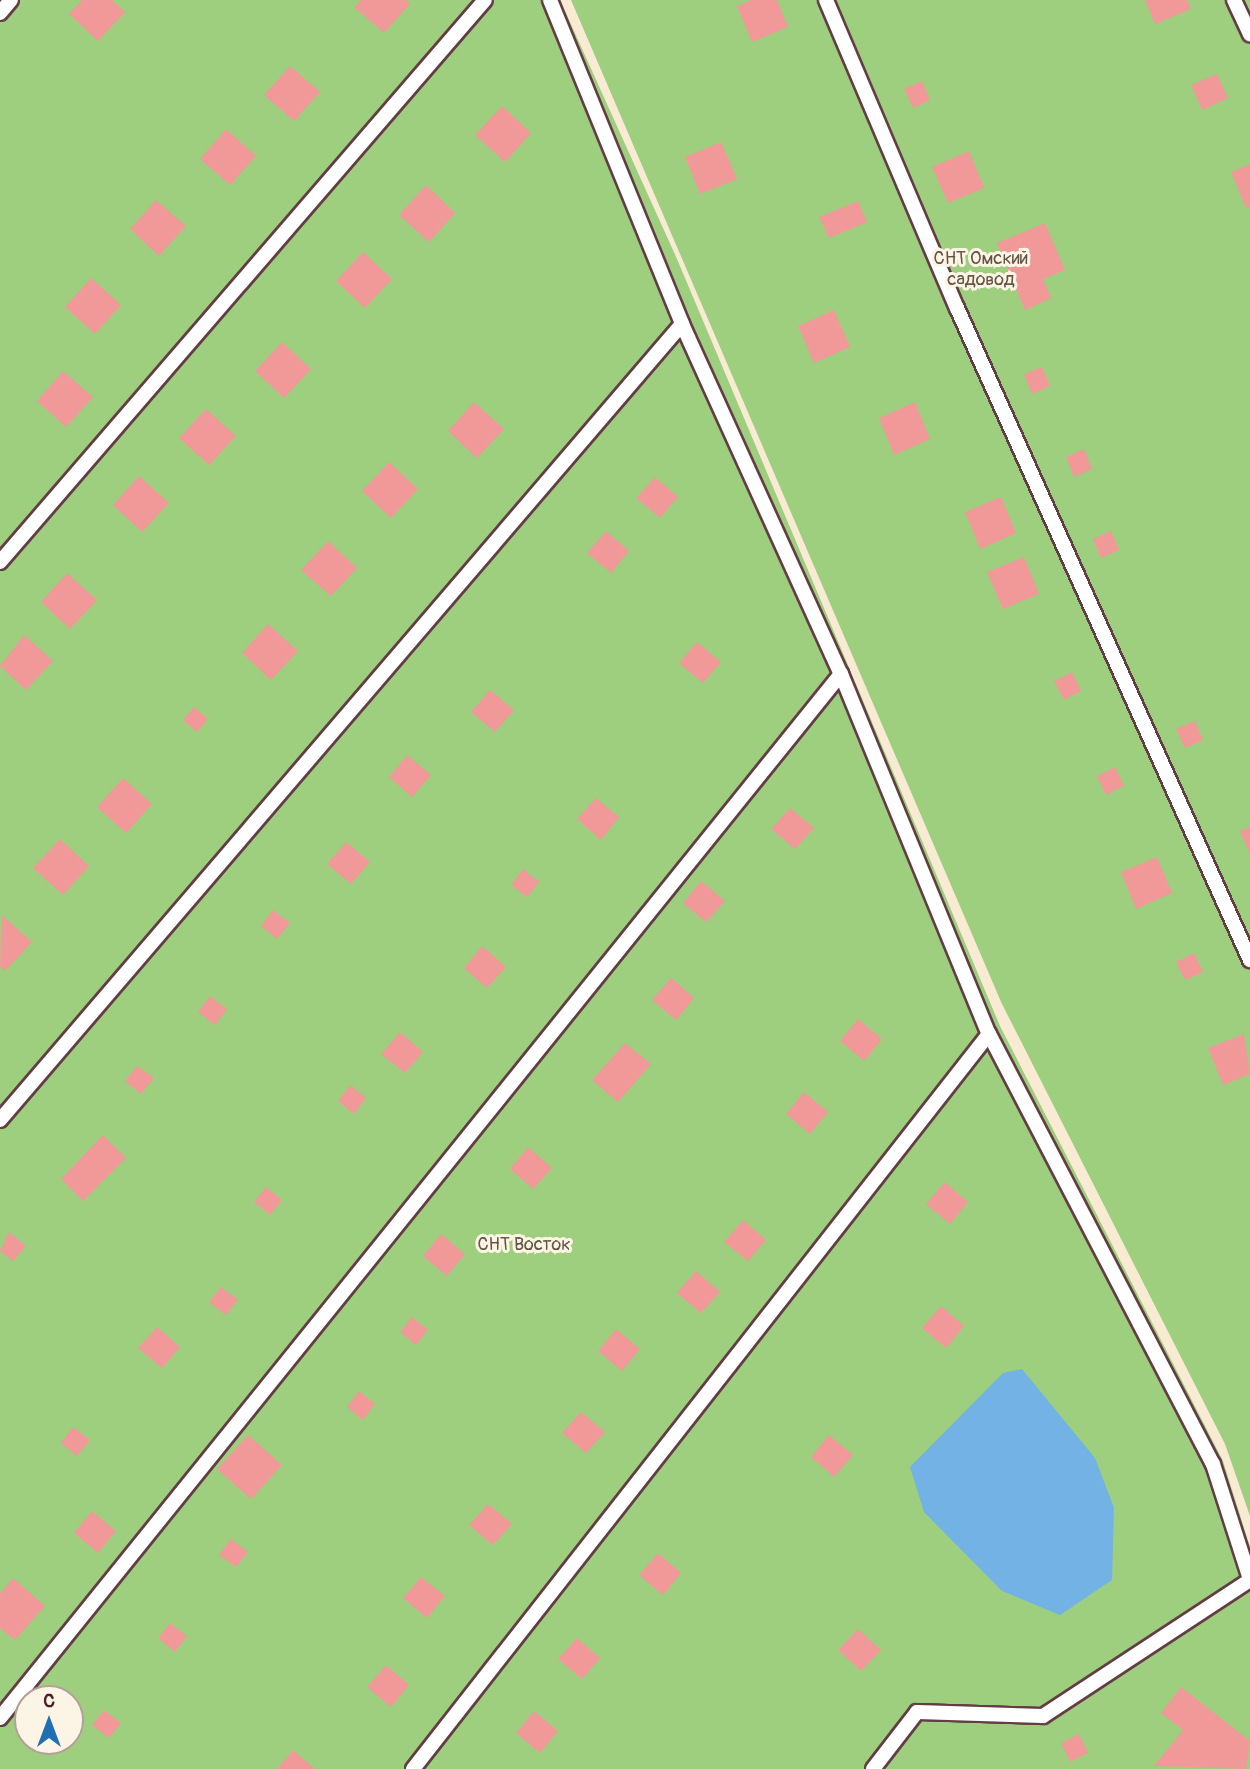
<!DOCTYPE html>
<html>
<head>
<meta charset="utf-8">
<style>
	body { margin:0 }
	#map { position:relative; width:1250px; height:1769px; overflow:hidden; background:#f8ead3; font-family:Pangolin,sans-serif }
	div>[style] { position:absolute }
	.green>* { inset:0; background:#9dcf7f }
	.water>* { inset:0; background:#72b2e5 }
	.building>* { inset:0; background:#f19998 }
	.roads { filter:drop-shadow(2px 0 #643d44) drop-shadow(-2px 0 #643d44) drop-shadow(0 2px #643d44) drop-shadow(0 -2px #643d44) }
	.service>* { height:14px; margin:-7px; padding:0 7px; transform-origin:7px; border-radius:7px; background:#fff }
	span { translate:-50% -50%; white-space:nowrap; text-align:center; line-height:1.15; -webkit-text-stroke:6px #fcf5e5; paint-order:stroke }
	.park-label { font-size:18px; color:#635444 }
	.north { position:absolute; left:14px; top:1685px; width:70px; height:70px; box-sizing:border-box; background:#fcf5e5; border:2px solid #b59f9b; border-radius:50%; rotate:0deg; font-size:19px; font-weight:700; line-height:28px; text-align:center; color:#4a1f2b }
	.north::after { content:''; display:block; margin:auto; width:24px; height:32px; background:#1f6fb2; clip-path:polygon(50% 0,100% 100%,50% 72%,0 100%) }
</style>
</head>
<body>
<div id="map">
	<div class="green">
		<i style="clip-path:polygon(evenodd,0 0,560px 0,677px 259px,1000px 1026px,1223px 1461px,1250px 1547px,1250px 1769px,0 1769px,0 0,28px 1699px,70px 1699px,70px 1741px,28px 1741px,28px 1699px)"></i>
		<i style="clip-path:polygon(571px 0,1250px 0,1250px 1516px,1225px 1444px,1002px 1004px)"></i>
	</div>
	<div class="water">
		<i style="clip-path:polygon(1022px 1369px,1095px 1458px,1114px 1508px,1112px 1580px,1060px 1615px,1002px 1591px,924px 1512px,910px 1467px,1003px 1373px)"></i>
	</div>
	<div class="building">
		<i style="clip-path:polygon(82px 0,112px 0,125px 12px,98px 41px,69px 14px)"></i>
		<i style="clip-path:polygon(361px 0,406px 0,410px 4px,384px 33px,354px 7px)"></i>
		<i style="clip-path:polygon(751px 0,777px 0,788px 27px,752px 42px,737px 6px)"></i>
		<i style="clip-path:polygon(1145px 0,1187px 0,1191px 9px,1155px 24px)"></i>
		<i style="clip-path:polygon(290px 66px,320px 92px,294px 121px,264px 95px)"></i>
		<i style="clip-path:polygon(1217px 74px,1228px 98px,1202px 110px,1191px 85px)"></i>
		<i style="clip-path:polygon(922px 81px,930px 100px,913px 108px,904px 89px)"></i>
		<i style="clip-path:polygon(502px 106px,531px 133px,505px 162px,475px 135px)"></i>
		<i style="clip-path:polygon(226px 129px,256px 156px,230px 185px,200px 159px)"></i>
		<i style="clip-path:polygon(721px 142px,737px 179px,700px 194px,685px 157px)"></i>
		<i style="clip-path:polygon(969px 151px,984px 188px,948px 203px,932px 167px)"></i>
		<i style="clip-path:polygon(1250px 164px,1250px 206px,1246px 208px,1231px 172px)"></i>
		<i style="clip-path:polygon(426px 185px,455px 213px,429px 242px,399px 215px)"></i>
		<i style="clip-path:polygon(156px 200px,186px 226px,159px 256px,130px 229px)"></i>
		<i style="clip-path:polygon(858px 201px,867px 222px,829px 238px,819px 217px)"></i>
		<i style="clip-path:polygon(1045px 223px,1065px 270px,1043px 279px,1051px 298px,1025px 310px,997px 243px)"></i>
		<i style="clip-path:polygon(363px 252px,392px 279px,365px 308px,336px 281px)"></i>
		<i style="clip-path:polygon(91px 278px,121px 305px,95px 334px,65px 307px)"></i>
		<i style="clip-path:polygon(834px 310px,850px 347px,814px 363px,798px 326px)"></i>
		<i style="clip-path:polygon(282px 342px,311px 369px,284px 398px,255px 371px)"></i>
		<i style="clip-path:polygon(1042px 367px,1050px 386px,1032px 394px,1024px 374px)"></i>
		<i style="clip-path:polygon(63px 371px,93px 397px,66px 427px,37px 401px)"></i>
		<i style="clip-path:polygon(474px 402px,504px 429px,477px 458px,448px 431px)"></i>
		<i style="clip-path:polygon(915px 402px,930px 439px,894px 455px,879px 418px)"></i>
		<i style="clip-path:polygon(206px 409px,236px 436px,209px 465px,179px 438px)"></i>
		<i style="clip-path:polygon(1084px 449px,1092px 469px,1074px 477px,1066px 457px)"></i>
		<i style="clip-path:polygon(389px 462px,418px 489px,391px 518px,362px 491px)"></i>
		<i style="clip-path:polygon(139px 476px,169px 503px,142px 532px,113px 505px)"></i>
		<i style="clip-path:polygon(655px 477px,678px 497px,660px 518px,636px 498px)"></i>
		<i style="clip-path:polygon(1001px 497px,1016px 533px,980px 549px,965px 512px)"></i>
		<i style="clip-path:polygon(606px 531px,629px 551px,611px 573px,587px 553px)"></i>
		<i style="clip-path:polygon(1111px 531px,1119px 550px,1101px 558px,1093px 539px)"></i>
		<i style="clip-path:polygon(328px 541px,357px 568px,331px 596px,301px 570px)"></i>
		<i style="clip-path:polygon(1024px 557px,1039px 594px,1003px 609px,987px 572px)"></i>
		<i style="clip-path:polygon(67px 573px,97px 600px,70px 629px,41px 602px)"></i>
		<i style="clip-path:polygon(268px 624px,298px 651px,271px 680px,242px 653px)"></i>
		<i style="clip-path:polygon(24px 635px,53px 661px,26px 690px,0 666px)"></i>
		<i style="clip-path:polygon(697px 642px,721px 662px,703px 683px,679px 663px)"></i>
		<i style="clip-path:polygon(1072px 672px,1081px 691px,1064px 700px,1054px 681px)"></i>
		<i style="clip-path:polygon(490px 690px,514px 710px,495px 732px,471px 712px)"></i>
		<i style="clip-path:polygon(194px 707px,208px 719px,197px 732px,183px 720px)"></i>
		<i style="clip-path:polygon(1195px 721px,1203px 740px,1185px 748px,1176px 729px)"></i>
		<i style="clip-path:polygon(407px 755px,431px 775px,412px 797px,389px 777px)"></i>
		<i style="clip-path:polygon(1115px 767px,1124px 786px,1106px 795px,1097px 776px)"></i>
		<i style="clip-path:polygon(123px 778px,152px 804px,126px 833px,97px 807px)"></i>
		<i style="clip-path:polygon(596px 798px,619px 817px,601px 840px,577px 819px)"></i>
		<i style="clip-path:polygon(790px 808px,814px 828px,795px 849px,771px 829px)"></i>
		<i style="clip-path:polygon(1250px 827px,1250px 854px,1240px 831px)"></i>
		<i style="clip-path:polygon(60px 839px,89px 866px,63px 895px,33px 868px)"></i>
		<i style="clip-path:polygon(346px 842px,370px 862px,351px 884px,327px 864px)"></i>
		<i style="clip-path:polygon(1157px 857px,1172px 893px,1136px 909px,1121px 872px)"></i>
		<i style="clip-path:polygon(523px 869px,539px 882px,527px 897px,511px 885px)"></i>
		<i style="clip-path:polygon(701px 881px,725px 901px,706px 922px,683px 903px)"></i>
		<i style="clip-path:polygon(273px 910px,290px 923px,277px 939px,261px 926px)"></i>
		<i style="clip-path:polygon(2px 915px,32px 942px,5px 971px,0 966px)"></i>
		<i style="clip-path:polygon(482px 946px,506px 967px,487px 988px,464px 968px)"></i>
		<i style="clip-path:polygon(1194px 953px,1203px 972px,1185px 980px,1176px 962px)"></i>
		<i style="clip-path:polygon(671px 978px,694px 998px,676px 1020px,652px 1000px)"></i>
		<i style="clip-path:polygon(210px 996px,227px 1009px,215px 1025px,198px 1012px)"></i>
		<i style="clip-path:polygon(858px 1019px,882px 1039px,864px 1061px,840px 1041px)"></i>
		<i style="clip-path:polygon(400px 1032px,423px 1052px,405px 1073px,381px 1054px)"></i>
		<i style="clip-path:polygon(1244px 1034px,1250px 1074px,1223px 1085px,1208px 1048px)"></i>
		<i style="clip-path:polygon(625px 1043px,651px 1064px,618px 1102px,592px 1080px)"></i>
		<i style="clip-path:polygon(137px 1066px,154px 1078px,141px 1094px,125px 1081px)"></i>
		<i style="clip-path:polygon(350px 1085px,366px 1098px,354px 1114px,338px 1101px)"></i>
		<i style="clip-path:polygon(804px 1092px,828px 1112px,810px 1134px,786px 1114px)"></i>
		<i style="clip-path:polygon(103px 1135px,126px 1158px,83px 1201px,61px 1179px)"></i>
		<i style="clip-path:polygon(528px 1147px,552px 1168px,533px 1189px,510px 1169px)"></i>
		<i style="clip-path:polygon(945px 1182px,968px 1202px,950px 1224px,926px 1204px)"></i>
		<i style="clip-path:polygon(266px 1187px,282px 1200px,270px 1215px,254px 1202px)"></i>
		<i style="clip-path:polygon(743px 1220px,766px 1240px,748px 1261px,724px 1242px)"></i>
		<i style="clip-path:polygon(9px 1232px,26px 1246px,13px 1261px,0 1251px)"></i>
		<i style="clip-path:polygon(441px 1234px,465px 1254px,447px 1276px,423px 1256px)"></i>
		<i style="clip-path:polygon(696px 1271px,720px 1292px,701px 1313px,677px 1293px)"></i>
		<i style="clip-path:polygon(221px 1287px,238px 1300px,226px 1315px,209px 1302px)"></i>
		<i style="clip-path:polygon(941px 1306px,964px 1326px,946px 1348px,922px 1328px)"></i>
		<i style="clip-path:polygon(412px 1317px,428px 1330px,416px 1345px,400px 1332px)"></i>
		<i style="clip-path:polygon(157px 1327px,180px 1347px,162px 1368px,138px 1348px)"></i>
		<i style="clip-path:polygon(616px 1329px,640px 1349px,622px 1371px,598px 1351px)"></i>
		<i style="clip-path:polygon(359px 1391px,375px 1404px,363px 1420px,347px 1407px)"></i>
		<i style="clip-path:polygon(581px 1412px,605px 1432px,586px 1453px,562px 1433px)"></i>
		<i style="clip-path:polygon(73px 1427px,90px 1440px,77px 1456px,61px 1443px)"></i>
		<i style="clip-path:polygon(248px 1435px,282px 1465px,251px 1499px,217px 1469px)"></i>
		<i style="clip-path:polygon(829px 1435px,853px 1455px,834px 1477px,811px 1457px)"></i>
		<i style="clip-path:polygon(488px 1504px,512px 1524px,493px 1545px,469px 1525px)"></i>
		<i style="clip-path:polygon(92px 1511px,116px 1531px,98px 1553px,74px 1533px)"></i>
		<i style="clip-path:polygon(231px 1539px,248px 1552px,236px 1567px,219px 1555px)"></i>
		<i style="clip-path:polygon(658px 1553px,681px 1573px,663px 1595px,639px 1575px)"></i>
		<i style="clip-path:polygon(421px 1577px,445px 1596px,427px 1618px,403px 1598px)"></i>
		<i style="clip-path:polygon(13px 1578px,45px 1606px,15px 1640px,0 1628px,0 1594px)"></i>
		<i style="clip-path:polygon(170px 1623px,187px 1636px,175px 1652px,158px 1638px)"></i>
		<i style="clip-path:polygon(858px 1629px,881px 1650px,861px 1671px,838px 1650px)"></i>
		<i style="clip-path:polygon(577px 1638px,600px 1658px,582px 1679px,558px 1659px)"></i>
		<i style="clip-path:polygon(386px 1665px,409px 1685px,391px 1707px,367px 1687px)"></i>
		<i style="clip-path:polygon(1181px 1687px,1250px 1741px,1246px 1769px,1154px 1766px,1183px 1730px,1161px 1713px)"></i>
		<i style="clip-path:polygon(104px 1710px,121px 1723px,109px 1738px,92px 1725px)"></i>
		<i style="clip-path:polygon(534px 1711px,558px 1731px,540px 1753px,516px 1733px)"></i>
		<i style="clip-path:polygon(1079px 1734px,1088px 1753px,1070px 1762px,1061px 1743px)"></i>
		<i style="clip-path:polygon(293px 1750px,315px 1769px,277px 1769px)"></i>
	</div>
	<div class="roads">
		<div class="service">
			<i style="left:550px;top:0;width:350px;rotate:67.8deg"></i>
			<i style="left:682px;top:324px;width:384px;rotate:65.6deg"></i>
			<i style="left:841px;top:674px;width:389px;rotate:67.7deg"></i>
			<i style="left:989px;top:1034px;width:485px;rotate:62.5deg"></i>
			<i style="left:1213px;top:1464px;width:121px;rotate:72.2deg"></i>
			<i style="left:826px;top:0;width:335px;rotate:67deg"></i>
			<i style="left:957px;top:308px;width:715px;rotate:65.8deg"></i>
			<i style="left:1234px;top:0;width:38px;rotate:65deg"></i>
			<i style="left:0;top:13px;width:17px;rotate:-50deg"></i>
			<i style="left:0;top:562px;width:742px;rotate:-49.21deg"></i>
			<i style="left:0;top:1120px;width:1048px;rotate:-49.41deg"></i>
			<i style="left:0;top:1718px;width:1341px;rotate:-51.15deg"></i>
			<i style="left:413px;top:1769px;width:934px;rotate:-51.92deg"></i>
			<i style="left:873px;top:1769px;width:72px;rotate:-52.3deg"></i>
			<i style="left:917px;top:1712px;width:126px;rotate:1.8deg"></i>
			<i style="left:1043px;top:1716px;width:248px;rotate:-33.3deg"></i>
		</div>
	</div>
	<div class="park-label">
		<span style="left:981px;top:270px">СНТ Омский<br>садовод</span>
		<span style="left:524px;top:1245px">СНТ Восток</span>
	</div>
	<div class="north">С</div>
</div>
</body>
</html>
